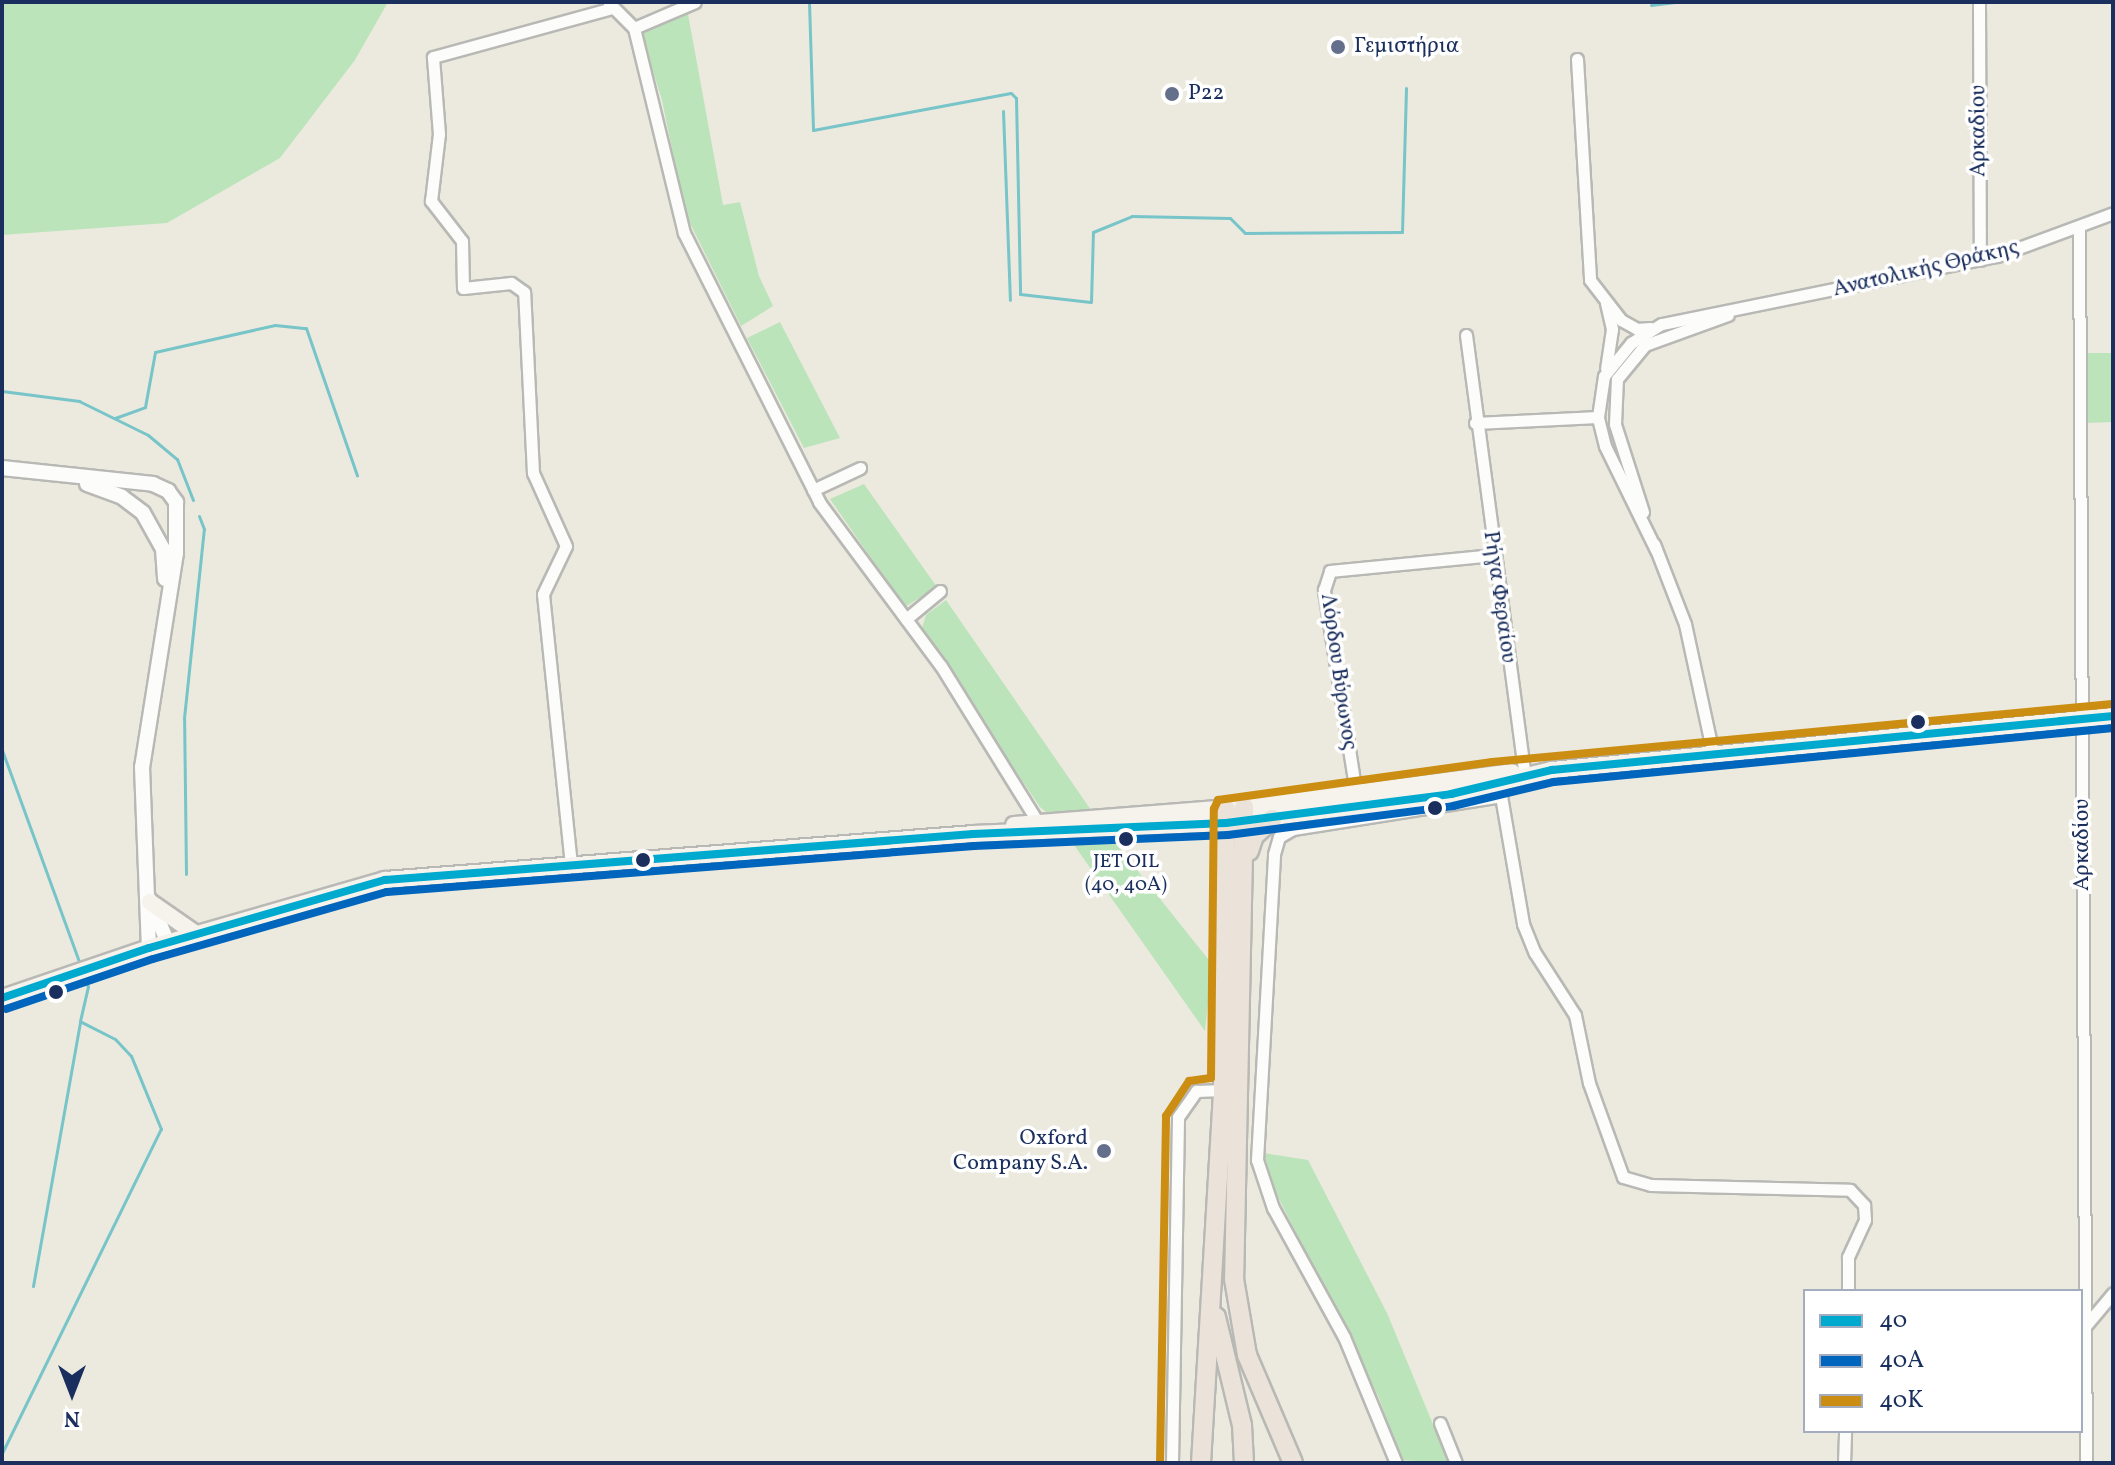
<!DOCTYPE html>
<html>
<head>
<meta charset="utf-8">
<style>
	body { margin:0 }
	#map { position:relative; width:2115px; height:1465px; overflow:hidden; background:#eceade; font-family:Vollkorn,serif }
	div>[style] { position:absolute }
	.green>* { inset:0; background:#bce4ba }
	.stream>* { height:3px; margin:-1.5px; padding:0 1.5px; transform-origin:1.5px; border-radius:1.5px; background:#77c4c9 }
	.roads { filter:drop-shadow(2px 0 #b8b8b5) drop-shadow(-2px 0 #b8b8b5) drop-shadow(0 2px #b8b8b5) drop-shadow(0 -2px #b8b8b5) }
	.minor>* { height:11px; margin:-5.5px; padding:0 5.5px; transform-origin:5.5px; border-radius:5.5px; background:#fcfcfa }
	.tertiary>* { height:14px; margin:-7px; padding:0 7px; transform-origin:7px; border-radius:7px; background:#fcfcfa }
	.secondary>* { height:16px; margin:-8px; padding:0 8px; transform-origin:8px; border-radius:8px; background:#f6f2ec }
	.trunk>* { height:18px; margin:-9px; padding:0 9px; transform-origin:9px; border-radius:9px; background:#ebe3d9 }
	.bus-1>* { height:8px; margin:-4px; padding:0 4px; transform-origin:4px; border-radius:4px; background:#00a9ce }
	.bus-2>* { height:8px; margin:-4px; padding:0 4px; transform-origin:4px; border-radius:4px; background:#0065bd }
	.bus-3>* { height:8px; margin:-4px; padding:0 4px; transform-origin:4px; border-radius:4px; background:#cb8e13 }
	.dots>* { width:22px; height:22px; translate:-50% -50%; box-sizing:border-box; border:4px solid #fff; border-radius:50% }
	span { translate:-50% -50%; white-space:nowrap; text-align:center; line-height:1.15; -webkit-text-stroke:7px #fff; paint-order:stroke }
	.bus-label { font-size:20px; color:#1b2f5e }
	.poi-label { font-size:22px; color:#1b2f5e }
	.left { translate:0 -50%; text-align:left }
	.right { translate:-100% -50%; text-align:right }
	.street-label { font-size:22px; color:#1b2f5e }
	.frame { position:absolute; inset:0; border:4px solid #1b2f5e; pointer-events:none }
	.legend { position:absolute; left:1803px; top:1289px; width:280px; height:144px; box-sizing:border-box; background:#fff; border:2px solid #a4acbf; margin:0; padding:10px 14px; list-style:none; font-size:24px; color:#1b2f5e }
	.legend li { display:flex; align-items:center; gap:16px; height:40px }
	.legend b { width:40px; border:2px solid #a4acbf }
	.north { position:absolute; left:32px; top:1353px; width:80px; height:80px; -webkit-text-stroke:6px #fff; paint-order:stroke; rotate:180deg; font-size:22px; font-weight:700; line-height:32px; text-align:center; color:#1b2f5e }
	.north::after { content:''; display:block; margin:auto; width:28px; height:36px; background:#1b2f5e; clip-path:polygon(50% 0,100% 100%,50% 72%,0 100%) }
</style>
</head>
<body>
<div id="map">
	<div class="green">
		<i style="clip-path:polygon(2px 2px,388px 2px,355px 60px,280px 158px,167px 223px,2px 235px)"></i>
		<i style="clip-path:polygon(688px 14px,723px 205px,740px 202px,759px 276px,773px 306px,741px 326px,685px 213px,662px 100px,642px 37px,647px 28px)"></i>
		<i style="clip-path:polygon(780px 322px,840px 438px,804px 448px,747px 338px)"></i>
		<i style="clip-path:polygon(2085px 353px,2113px 353px,2113px 422px,2087px 423px)"></i>
		<i style="clip-path:polygon(864px 484px,937px 587px,905px 607px,830px 499px)"></i>
		<i style="clip-path:polygon(946px 600px,1091px 810px,1052px 817px,1040px 807px,921px 631px,926px 615px)"></i>
		<i style="clip-path:polygon(1114px 841px,1212px 964px,1205px 1031px,1074px 845px)"></i>
		<i style="clip-path:polygon(1264px 1153px,1308px 1160px,1387px 1313px,1449px 1463px,1401px 1460px,1379px 1398px,1275px 1191px)"></i>
	</div>
	<div class="stream">
		<i style="left:809px;top:2px;width:128px;rotate:88.2deg"></i>
		<i style="left:813px;top:130px;width:201px;rotate:-10.6deg"></i>
		<i style="left:1011px;top:93px;width:7px;rotate:45deg"></i>
		<i style="left:1016px;top:98px;width:196px;rotate:88.8deg"></i>
		<i style="left:1020px;top:294px;width:71px;rotate:6.4deg"></i>
		<i style="left:1091px;top:302px;width:70px;rotate:-88.4deg"></i>
		<i style="left:1093px;top:232px;width:42px;rotate:-22.3deg"></i>
		<i style="left:1132px;top:216px;width:98px;rotate:1.2deg"></i>
		<i style="left:1230px;top:218px;width:21px;rotate:45deg"></i>
		<i style="left:1245px;top:233px;width:157px;rotate:-0.4deg"></i>
		<i style="left:1402px;top:232px;width:144px;rotate:-88.4deg"></i>
		<i style="left:1651px;top:5px;width:24px;rotate:-7deg"></i>
		<i style="left:1003px;top:111px;width:189px;rotate:87.9deg"></i>
		<i style="left:2px;top:391px;width:78px;rotate:7.4deg"></i>
		<i style="left:79px;top:401px;width:77px;rotate:26.2deg"></i>
		<i style="left:148px;top:435px;width:38px;rotate:40deg"></i>
		<i style="left:177px;top:459px;width:44px;rotate:68.7deg"></i>
		<i style="left:115px;top:418px;width:32px;rotate:-20deg"></i>
		<i style="left:145px;top:407px;width:56px;rotate:-79.7deg"></i>
		<i style="left:155px;top:352px;width:123px;rotate:-12.7deg"></i>
		<i style="left:275px;top:325px;width:31px;rotate:6deg"></i>
		<i style="left:306px;top:328px;width:156px;rotate:70.9deg"></i>
		<i style="left:2px;top:750px;width:231px;rotate:70deg"></i>
		<i style="left:186px;top:874px;width:156px;rotate:-90.7deg"></i>
		<i style="left:184px;top:718px;width:190px;rotate:-84deg"></i>
		<i style="left:204px;top:529px;width:14px;rotate:-111deg"></i>
		<i style="left:33px;top:1286px;width:268px;rotate:-79.9deg"></i>
		<i style="left:2px;top:1453px;width:361px;rotate:-63.9deg"></i>
		<i style="left:161px;top:1129px;width:79px;rotate:-112.3deg"></i>
		<i style="left:131px;top:1056px;width:23px;rotate:-133deg"></i>
		<i style="left:115px;top:1039px;width:39px;rotate:-153deg"></i>
		<i style="left:80px;top:1021px;width:35px;rotate:-77deg"></i>
		<i style="left:88px;top:987px;width:9px;rotate:-108deg"></i>
	</div>
	<div class="roads">
		<div class="minor">
			<i style="left:1979px;top:2px;width:258px;rotate:89.8deg"></i>
			<i style="left:609px;top:3px;width:35px;rotate:45deg"></i>
			<i style="left:634px;top:28px;width:211px;rotate:76.3deg"></i>
			<i style="left:684px;top:233px;width:301px;rotate:63.3deg"></i>
			<i style="left:819px;top:502px;width:204px;rotate:53.4deg"></i>
			<i style="left:941px;top:666px;width:182px;rotate:58.2deg"></i>
			<i style="left:634px;top:28px;width:66px;rotate:-23.1deg"></i>
			<i style="left:1577px;top:59px;width:221px;rotate:86.6deg"></i>
			<i style="left:1590px;top:280px;width:51px;rotate:52.2deg"></i>
			<i style="left:1621px;top:320px;width:18px;rotate:29deg"></i>
			<i style="left:1637px;top:329px;width:13px;rotate:-4deg"></i>
			<i style="left:2079px;top:227px;width:1236px;rotate:89.68deg"></i>
			<i style="left:1606px;top:303px;width:27px;rotate:77deg"></i>
			<i style="left:1612px;top:329px;width:40px;rotate:98.5deg"></i>
			<i style="left:1466px;top:335px;width:441px;rotate:82.4deg"></i>
			<i style="left:1475px;top:423px;width:123px;rotate:-2.8deg"></i>
			<i style="left:813px;top:490px;width:52px;rotate:-25.1deg"></i>
			<i style="left:1643px;top:512px;width:92px;rotate:-107.7deg"></i>
			<i style="left:1615px;top:424px;width:45px;rotate:-87.5deg"></i>
			<i style="left:1617px;top:379px;width:44px;rotate:-50.5deg"></i>
			<i style="left:1645px;top:345px;width:88px;rotate:-19.9deg"></i>
			<i style="left:1654px;top:544px;width:86px;rotate:68.8deg"></i>
			<i style="left:1685px;top:624px;width:133px;rotate:77.8deg"></i>
			<i style="left:1656px;top:550px;width:116px;rotate:-116.1deg"></i>
			<i style="left:1605px;top:446px;width:30px;rotate:-104deg"></i>
			<i style="left:1598px;top:417px;width:41px;rotate:-81.7deg"></i>
			<i style="left:1604px;top:376px;width:43px;rotate:-50.7deg"></i>
			<i style="left:1631px;top:343px;width:36px;rotate:-32deg"></i>
			<i style="left:1662px;top:324px;width:342px;rotate:-11.5deg"></i>
			<i style="left:1997px;top:256px;width:124px;rotate:-20.3deg"></i>
			<i style="left:906px;top:619px;width:44px;rotate:-39.5deg"></i>
			<i style="left:1356px;top:793px;width:206px;rotate:-99deg"></i>
			<i style="left:1324px;top:590px;width:20px;rotate:-72deg"></i>
			<i style="left:1330px;top:571px;width:164px;rotate:-5.6deg"></i>
			<i style="left:1501px;top:796px;width:130px;rotate:80.2deg"></i>
			<i style="left:1523px;top:924px;width:31px;rotate:68deg"></i>
			<i style="left:1535px;top:953px;width:74px;rotate:57.2deg"></i>
			<i style="left:1575px;top:1015px;width:69px;rotate:78.4deg"></i>
			<i style="left:1589px;top:1083px;width:100px;rotate:70.1deg"></i>
			<i style="left:1623px;top:1177px;width:29px;rotate:16deg"></i>
			<i style="left:1651px;top:1185px;width:199px;rotate:1.4deg"></i>
			<i style="left:1850px;top:1190px;width:21px;rotate:47deg"></i>
			<i style="left:1864px;top:1205px;width:15px;rotate:86deg"></i>
			<i style="left:1865px;top:1220px;width:41px;rotate:114.7deg"></i>
			<i style="left:1848px;top:1257px;width:34px;rotate:90deg"></i>
			<i style="left:571px;top:865px;width:272px;rotate:-95.9deg"></i>
			<i style="left:543px;top:594px;width:53px;rotate:-64.4deg"></i>
			<i style="left:566px;top:546px;width:80px;rotate:-114.3deg"></i>
			<i style="left:533px;top:473px;width:181px;rotate:-92.8deg"></i>
			<i style="left:524px;top:292px;width:16px;rotate:-145deg"></i>
			<i style="left:511px;top:283px;width:48px;rotate:174.1deg"></i>
			<i style="left:463px;top:288px;width:47px;rotate:-91.2deg"></i>
			<i style="left:462px;top:241px;width:51px;rotate:-127.8deg"></i>
			<i style="left:431px;top:201px;width:67px;rotate:-83.2deg"></i>
			<i style="left:439px;top:134px;width:77px;rotate:-94.5deg"></i>
			<i style="left:433px;top:57px;width:186px;rotate:-15.3deg"></i>
			<i style="left:2082px;top:1330px;width:48px;rotate:-50deg"></i>
			<i style="left:1440px;top:1423px;width:43px;rotate:68.2deg"></i>
			<i style="left:1172px;top:1463px;width:346px;rotate:-89deg"></i>
			<i style="left:1178px;top:1117px;width:32px;rotate:-55deg"></i>
			<i style="left:1196px;top:1091px;width:27px;rotate:-2deg"></i>
			<i style="left:1396px;top:1463px;width:136px;rotate:-112.4deg"></i>
			<i style="left:1344px;top:1337px;width:147px;rotate:-118.8deg"></i>
			<i style="left:1273px;top:1208px;width:51px;rotate:-108.4deg"></i>
			<i style="left:1257px;top:1160px;width:306px;rotate:-86.8deg"></i>
			<i style="left:1274px;top:854px;width:18px;rotate:-74deg"></i>
			<i style="left:1279px;top:837px;width:16px;rotate:-30deg"></i>
			<i style="left:1293px;top:829px;width:211px;rotate:-9deg"></i>
			<i style="left:1501px;top:796px;width:20px;rotate:-110deg"></i>
			<i style="left:1844px;top:1463px;width:32px;rotate:-88deg"></i>
		</div>
		<div class="tertiary">
			<i style="left:2px;top:468px;width:152px;rotate:6deg"></i>
			<i style="left:153px;top:484px;width:17px;rotate:25deg"></i>
			<i style="left:168px;top:491px;width:14px;rotate:54deg"></i>
			<i style="left:176px;top:502px;width:51px;rotate:90deg"></i>
			<i style="left:176px;top:553px;width:217px;rotate:99deg"></i>
			<i style="left:142px;top:767px;width:181px;rotate:87.8deg"></i>
			<i style="left:87px;top:484px;width:37px;rotate:20deg"></i>
			<i style="left:122px;top:497px;width:26px;rotate:37deg"></i>
			<i style="left:143px;top:513px;width:41px;rotate:60.9deg"></i>
			<i style="left:163px;top:549px;width:30px;rotate:86deg"></i>
			<i style="left:149px;top:899px;width:48px;rotate:66.6deg"></i>
		</div>
		<div class="secondary">
			<i style="left:1014px;top:825px;width:242px;rotate:-4.5deg"></i>
			<i style="left:1255px;top:806px;width:259px;rotate:-7.5deg"></i>
			<i style="left:150px;top:902px;width:56px;rotate:34.8deg"></i>
			<i style="left:2px;top:998px;width:155px;rotate:-18.8deg"></i>
			<i style="left:149px;top:948px;width:246px;rotate:-16.1deg"></i>
			<i style="left:385px;top:880px;width:590px;rotate:-4.47deg"></i>
			<i style="left:973px;top:834px;width:253px;rotate:-2.5deg"></i>
			<i style="left:1226px;top:823px;width:227px;rotate:-7.3deg"></i>
			<i style="left:1451px;top:794px;width:104px;rotate:-13.4deg"></i>
			<i style="left:1552px;top:770px;width:564px;rotate:-5.5deg"></i>
		</div>
		<div class="trunk">
			<i style="left:1244px;top:807px;width:472px;rotate:91.2deg"></i>
			<i style="left:1234px;top:1279px;width:77px;rotate:80.3deg"></i>
			<i style="left:1247px;top:1355px;width:117px;rotate:66.9deg"></i>
			<i style="left:1249px;top:851px;width:16px;rotate:-72deg"></i>
			<i style="left:1254px;top:836px;width:25px;rotate:-43deg"></i>
			<i style="left:1216px;top:1317px;width:111px;rotate:76.5deg"></i>
			<i style="left:1242px;top:1425px;width:38px;rotate:87deg"></i>
			<i style="left:1201px;top:1463px;width:374px;rotate:-86.6deg"></i>
			<i style="left:1223px;top:1090px;width:281px;rotate:-89.4deg"></i>
		</div>
	</div>
	<div class="bus-1">
		<i style="left:2px;top:998px;width:155px;rotate:-18.8deg"></i>
		<i style="left:149px;top:948px;width:246px;rotate:-16.1deg"></i>
		<i style="left:385px;top:880px;width:590px;rotate:-4.47deg"></i>
		<i style="left:973px;top:834px;width:253px;rotate:-2.5deg"></i>
		<i style="left:1226px;top:823px;width:227px;rotate:-7.3deg"></i>
		<i style="left:1451px;top:794px;width:104px;rotate:-13.4deg"></i>
		<i style="left:1552px;top:770px;width:564px;rotate:-5.5deg"></i>
	</div>
	<div class="bus-2">
		<i style="left:6px;top:1009px;width:155px;rotate:-18.8deg"></i>
		<i style="left:153px;top:959px;width:243px;rotate:-16deg"></i>
		<i style="left:387px;top:892px;width:589px;rotate:-4.48deg"></i>
		<i style="left:974px;top:846px;width:254px;rotate:-2.5deg"></i>
		<i style="left:1228px;top:835px;width:227px;rotate:-7.3deg"></i>
		<i style="left:1453px;top:806px;width:104px;rotate:-13.4deg"></i>
		<i style="left:1554px;top:782px;width:562px;rotate:-5.52deg"></i>
	</div>
	<div class="bus-3">
		<i style="left:1160px;top:1463px;width:347px;rotate:-89deg"></i>
		<i style="left:1166px;top:1116px;width:42px;rotate:-56.7deg"></i>
		<i style="left:1189px;top:1081px;width:22px;rotate:-8deg"></i>
		<i style="left:1211px;top:1078px;width:269px;rotate:-89.4deg"></i>
		<i style="left:1214px;top:809px;width:10px;rotate:-66deg"></i>
		<i style="left:1218px;top:800px;width:277px;rotate:-7.9deg"></i>
		<i style="left:1492px;top:762px;width:623px;rotate:-5.34deg"></i>
	</div>
	<div class="dots">
		<i style="left:1338px;top:47px;background:#64708b"></i>
		<i style="left:1172px;top:94px;background:#64708b"></i>
		<i style="left:1918px;top:722px;background:#1b2f5e"></i>
		<i style="left:1435px;top:808px;background:#1b2f5e"></i>
		<i style="left:1126px;top:839px;background:#1b2f5e"></i>
		<i style="left:643px;top:860px;background:#1b2f5e"></i>
		<i style="left:56px;top:992px;background:#1b2f5e"></i>
		<i style="left:1104px;top:1151px;background:#64708b"></i>
	</div>
	<div class="bus-label">
		<span style="left:1126px;top:874px">JET OIL<br>(40, 40Α)</span>
	</div>
	<div class="poi-label">
		<span class="left" style="left:1354px;top:47px">Γεμιστήρια</span>
		<span class="left" style="left:1188px;top:94px">P22</span>
		<span class="right" style="left:1088px;top:1151px">Oxford<br>Company S.A.</span>
	</div>
	<div class="street-label">
		<span style="left:1979px;top:131px;rotate:-90deg">Αρκαδίου</span>
		<span style="left:1926px;top:269px;rotate:-13deg">Ανατολικής Θράκης</span>
		<span style="left:1499px;top:597px;rotate:82deg">Ρήγα Φεραίου</span>
		<span style="left:1338px;top:672px;rotate:82deg">Λόρδου Βύρωνος</span>
		<span style="left:2083px;top:845px;rotate:-90deg">Αρκαδίου</span>
	</div>
	<div class="frame"></div>
	<ul class="legend">
	<li><b style="height:10px;background:#00a9ce"></b>40</li>
	<li><b style="height:10px;background:#0065bd"></b>40Α</li>
	<li><b style="height:10px;background:#cb8e13"></b>40Κ</li>
	</ul>
	<div class="north">N</div>
</div>
</body>
</html>
